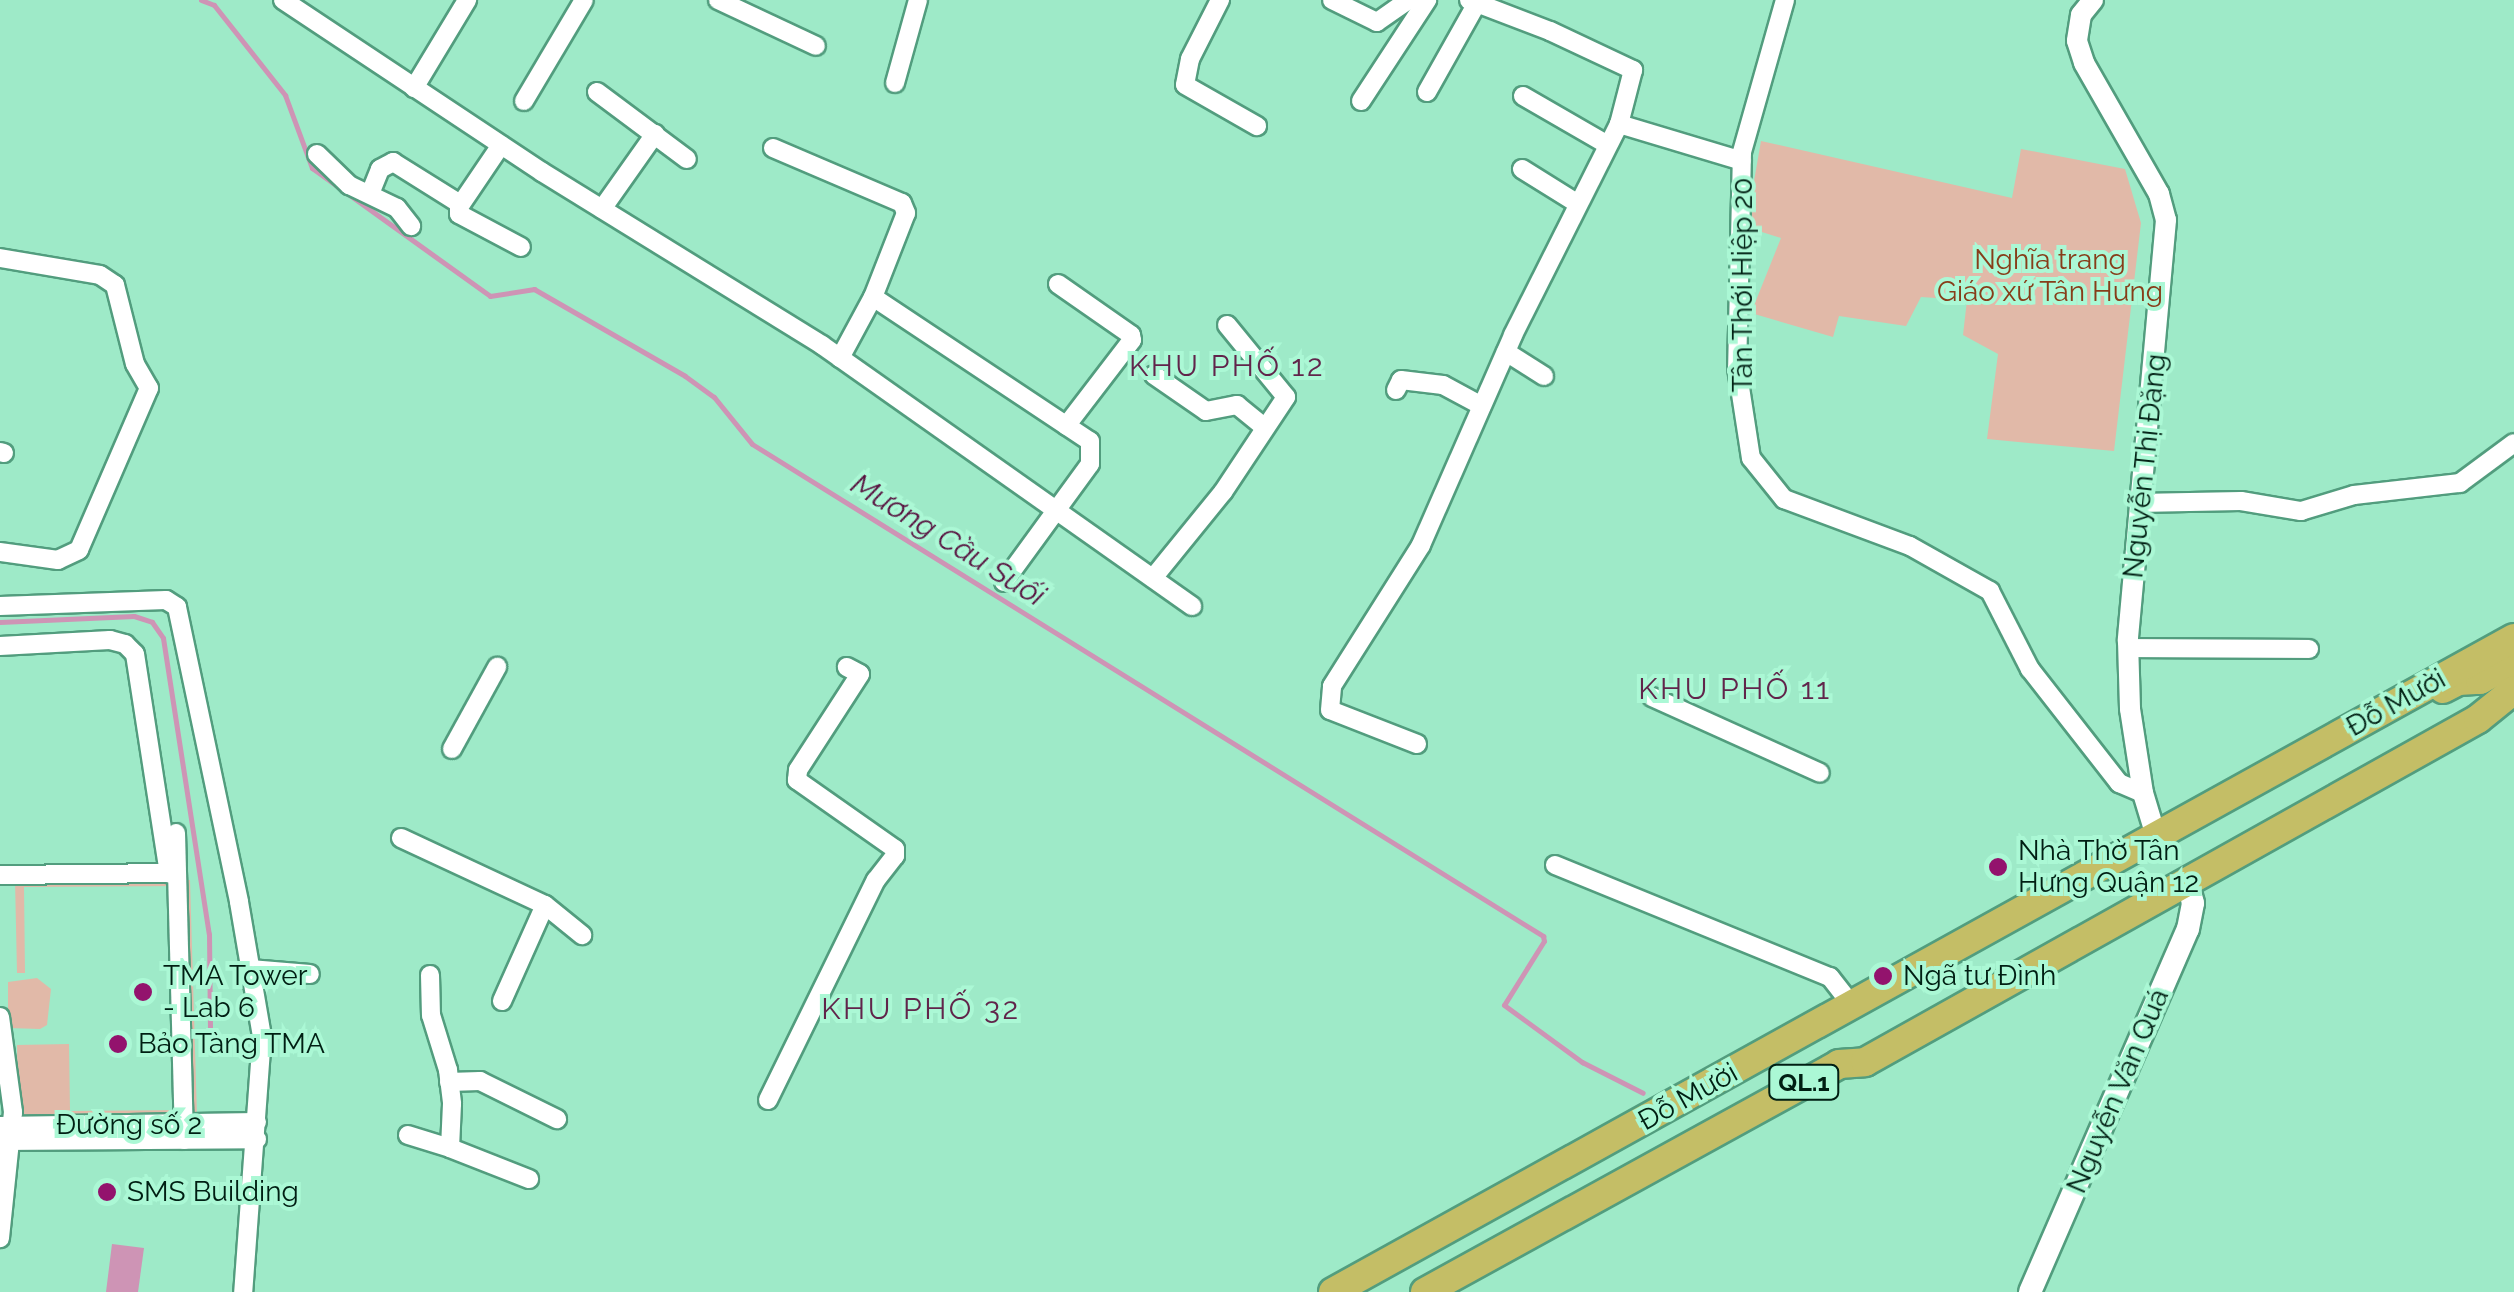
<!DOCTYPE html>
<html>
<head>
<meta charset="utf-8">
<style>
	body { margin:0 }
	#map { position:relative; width:2514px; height:1292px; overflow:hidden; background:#9eeac8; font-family:Raleway,sans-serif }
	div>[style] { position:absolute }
	.green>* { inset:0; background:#e1b9a8 }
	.water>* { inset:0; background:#ce94b5 }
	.stream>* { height:5px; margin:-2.5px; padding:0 2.5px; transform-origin:2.5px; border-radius:2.5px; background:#ce94b5 }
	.roads { filter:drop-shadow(2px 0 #529d7e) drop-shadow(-2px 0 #529d7e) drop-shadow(0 2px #529d7e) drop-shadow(0 -2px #529d7e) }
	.minor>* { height:18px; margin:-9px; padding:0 9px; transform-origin:9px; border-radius:9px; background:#fff }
	.tertiary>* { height:20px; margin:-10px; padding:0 10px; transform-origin:10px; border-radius:10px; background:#fff }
	.secondary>* { height:22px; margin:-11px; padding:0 11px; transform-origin:11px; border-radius:11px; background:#fff }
	.trunk>* { height:28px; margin:-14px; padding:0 14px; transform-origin:14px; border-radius:14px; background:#c4be66 }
	.dots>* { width:28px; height:28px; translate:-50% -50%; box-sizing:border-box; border:5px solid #abf8d5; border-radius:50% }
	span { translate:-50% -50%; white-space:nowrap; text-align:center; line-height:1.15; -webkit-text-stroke:8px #abf8d5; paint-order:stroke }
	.shield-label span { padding:2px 8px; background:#abf8d5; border:2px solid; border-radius:8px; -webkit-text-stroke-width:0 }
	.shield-label { font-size:25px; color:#001f13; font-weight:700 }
	.park-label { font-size:28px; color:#873d19 }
	.street-label { font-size:28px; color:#001f13 }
	.poi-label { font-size:28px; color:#001f13 }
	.left { translate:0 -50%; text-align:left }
	.neighbourhood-label { font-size:30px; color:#61254b; letter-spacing:2.5px }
	.water-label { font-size:30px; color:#581441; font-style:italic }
</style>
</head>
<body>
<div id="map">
	<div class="green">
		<i style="clip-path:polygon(1761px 141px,2012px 198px,2021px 149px,2125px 169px,2141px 223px,2114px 451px,1987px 439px,1998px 354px,1963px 335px,1967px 300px,1921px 297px,1906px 326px,1839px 316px,1833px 337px,1751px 313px,1781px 238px,1746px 227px)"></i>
		<i style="clip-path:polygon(15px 880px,190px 880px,197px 1117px,18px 1120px,17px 1045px,69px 1044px,70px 1111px,188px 1110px,185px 886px,24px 887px,25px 973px,17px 973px)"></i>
		<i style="clip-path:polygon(37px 978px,51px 989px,47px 1025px,40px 1029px,8px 1028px,8px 982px)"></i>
	</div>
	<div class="water">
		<i style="clip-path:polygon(112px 1244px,144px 1248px,138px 1292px,106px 1292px)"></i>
	</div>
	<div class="stream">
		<i style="left:201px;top:0;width:14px;rotate:21deg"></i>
		<i style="left:214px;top:5px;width:115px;rotate:51.7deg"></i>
		<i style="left:285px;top:95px;width:78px;rotate:69.7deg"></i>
		<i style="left:312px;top:168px;width:219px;rotate:35.7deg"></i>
		<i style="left:490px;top:296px;width:45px;rotate:-9deg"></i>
		<i style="left:534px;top:289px;width:174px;rotate:29.9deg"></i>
		<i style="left:685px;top:376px;width:36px;rotate:36deg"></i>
		<i style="left:714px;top:397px;width:60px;rotate:51deg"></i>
		<i style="left:752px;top:444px;width:932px;rotate:31.88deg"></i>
		<i style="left:1543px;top:936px;width:5px;rotate:79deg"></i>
		<i style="left:1544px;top:941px;width:75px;rotate:122deg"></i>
		<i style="left:1504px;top:1005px;width:97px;rotate:36.2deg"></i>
		<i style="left:1582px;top:1062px;width:68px;rotate:26.9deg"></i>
		<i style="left:0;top:622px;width:134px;rotate:-2.6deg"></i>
		<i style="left:134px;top:616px;width:19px;rotate:18deg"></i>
		<i style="left:152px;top:622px;width:19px;rotate:55deg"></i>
		<i style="left:163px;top:638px;width:300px;rotate:81.2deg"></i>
		<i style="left:209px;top:934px;width:98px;rotate:89.4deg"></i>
	</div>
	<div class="roads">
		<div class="minor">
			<i style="left:283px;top:0;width:311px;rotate:33.6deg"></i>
			<i style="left:542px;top:172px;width:329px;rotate:31.7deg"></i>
			<i style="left:822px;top:345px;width:453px;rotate:35.2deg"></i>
			<i style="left:718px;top:0;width:108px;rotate:25.1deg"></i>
			<i style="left:1220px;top:0;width:66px;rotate:117deg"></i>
			<i style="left:1190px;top:59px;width:26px;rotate:101deg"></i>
			<i style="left:1185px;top:85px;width:83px;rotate:29.7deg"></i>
			<i style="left:1332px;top:0;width:50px;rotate:26.1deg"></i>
			<i style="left:1377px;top:22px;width:39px;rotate:-35deg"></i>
			<i style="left:1469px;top:0;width:87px;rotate:20.9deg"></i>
			<i style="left:1550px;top:31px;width:92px;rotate:25.2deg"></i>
			<i style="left:1633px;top:70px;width:56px;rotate:104.5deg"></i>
			<i style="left:1785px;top:0;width:158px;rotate:105.8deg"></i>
			<i style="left:1742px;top:152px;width:216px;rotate:91.3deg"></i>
			<i style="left:1737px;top:368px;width:91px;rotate:81.2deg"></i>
			<i style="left:1751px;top:458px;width:53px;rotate:51.2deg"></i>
			<i style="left:1784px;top:499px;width:134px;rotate:20.5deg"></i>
			<i style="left:1910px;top:546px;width:92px;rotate:29.4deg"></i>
			<i style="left:1990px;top:591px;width:88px;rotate:62.9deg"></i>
			<i style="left:2030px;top:669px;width:145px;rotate:52deg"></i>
			<i style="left:2119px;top:783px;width:26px;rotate:23deg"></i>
			<i style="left:895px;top:83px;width:86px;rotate:-74.5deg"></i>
			<i style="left:414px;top:88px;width:103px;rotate:-58.9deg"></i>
			<i style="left:597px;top:92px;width:112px;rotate:36.7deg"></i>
			<i style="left:1427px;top:92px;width:102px;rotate:-60.7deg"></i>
			<i style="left:1523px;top:96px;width:98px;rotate:30deg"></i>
			<i style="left:524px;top:101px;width:117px;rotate:-59.3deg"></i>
			<i style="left:1361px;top:101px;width:121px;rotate:-56.8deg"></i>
			<i style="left:501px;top:145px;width:75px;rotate:124.1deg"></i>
			<i style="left:459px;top:207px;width:7px;rotate:90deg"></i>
			<i style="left:459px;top:214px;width:70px;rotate:28deg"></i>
			<i style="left:773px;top:148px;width:140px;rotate:23.1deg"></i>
			<i style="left:902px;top:203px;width:11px;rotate:68deg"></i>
			<i style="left:906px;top:213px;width:90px;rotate:111.4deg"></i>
			<i style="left:873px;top:297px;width:260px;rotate:33.6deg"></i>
			<i style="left:1090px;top:441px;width:23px;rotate:90deg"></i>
			<i style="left:1090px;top:464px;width:146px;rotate:126.1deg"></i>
			<i style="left:317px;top:154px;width:45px;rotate:44.1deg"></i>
			<i style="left:349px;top:185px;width:53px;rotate:25.6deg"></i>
			<i style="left:397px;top:208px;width:23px;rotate:52deg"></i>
			<i style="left:1522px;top:169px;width:66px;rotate:32deg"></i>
			<i style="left:370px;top:194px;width:27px;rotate:-68deg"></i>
			<i style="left:380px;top:169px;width:15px;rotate:-28deg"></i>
			<i style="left:393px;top:162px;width:79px;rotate:32.1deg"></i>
			<i style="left:602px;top:209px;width:92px;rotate:-54.8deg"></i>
			<i style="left:0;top:258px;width:101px;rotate:9.6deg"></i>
			<i style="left:100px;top:275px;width:18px;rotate:34deg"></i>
			<i style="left:115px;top:285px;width:81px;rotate:75.8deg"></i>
			<i style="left:135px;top:364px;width:28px;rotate:60deg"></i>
			<i style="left:149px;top:388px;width:176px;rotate:113.4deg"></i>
			<i style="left:79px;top:550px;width:23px;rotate:155deg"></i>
			<i style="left:58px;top:560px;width:59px;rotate:-172.1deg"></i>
			<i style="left:1058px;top:284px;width:89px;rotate:34.9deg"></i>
			<i style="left:1131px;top:335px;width:5px;rotate:79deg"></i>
			<i style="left:1132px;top:340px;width:108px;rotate:127.5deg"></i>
			<i style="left:1506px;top:352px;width:45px;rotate:32.3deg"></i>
			<i style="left:840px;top:358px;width:69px;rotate:-61.6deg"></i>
			<i style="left:1154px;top:375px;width:63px;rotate:34.7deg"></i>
			<i style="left:1206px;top:411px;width:32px;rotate:-11deg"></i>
			<i style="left:1237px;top:405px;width:36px;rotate:39deg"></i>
			<i style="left:1396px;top:390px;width:11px;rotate:-63deg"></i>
			<i style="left:1401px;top:380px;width:42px;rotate:6.8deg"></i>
			<i style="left:1443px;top:385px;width:44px;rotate:28.3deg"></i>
			<i style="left:0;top:452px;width:4px;rotate:14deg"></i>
			<i style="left:2138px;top:503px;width:103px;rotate:-1.1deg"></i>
			<i style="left:2241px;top:501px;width:61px;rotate:9.5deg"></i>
			<i style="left:2301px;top:511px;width:55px;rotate:-16.8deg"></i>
			<i style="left:2354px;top:495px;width:107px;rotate:-6.5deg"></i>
			<i style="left:2460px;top:483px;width:67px;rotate:-36.5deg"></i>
			<i style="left:1153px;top:578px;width:111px;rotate:-50.9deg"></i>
			<i style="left:1223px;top:492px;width:114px;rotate:-56.4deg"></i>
			<i style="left:1286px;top:397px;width:93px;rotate:-129.3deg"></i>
			<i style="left:0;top:606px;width:166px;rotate:-2.1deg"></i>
			<i style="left:166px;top:600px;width:13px;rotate:32deg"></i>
			<i style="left:177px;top:607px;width:301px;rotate:78.1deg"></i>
			<i style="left:239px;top:902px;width:136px;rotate:80.3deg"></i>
			<i style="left:262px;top:1036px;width:257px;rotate:94.2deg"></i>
			<i style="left:0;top:646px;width:110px;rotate:-3.1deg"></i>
			<i style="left:110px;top:640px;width:16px;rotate:15deg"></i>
			<i style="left:125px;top:644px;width:14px;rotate:45deg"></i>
			<i style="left:135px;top:654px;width:222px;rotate:81.2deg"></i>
			<i style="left:169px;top:873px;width:169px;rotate:179.3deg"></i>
			<i style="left:2129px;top:648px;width:180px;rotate:0.3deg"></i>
			<i style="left:1652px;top:697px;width:184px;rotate:24.3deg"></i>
			<i style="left:1417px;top:744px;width:93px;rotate:-158.7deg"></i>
			<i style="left:1330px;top:710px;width:24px;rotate:-85deg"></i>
			<i style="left:1332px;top:686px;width:167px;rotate:-57.7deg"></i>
			<i style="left:1421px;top:545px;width:229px;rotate:-66.3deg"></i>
			<i style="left:1513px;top:335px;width:236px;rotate:-63.3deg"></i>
			<i style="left:1619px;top:124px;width:128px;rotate:16.7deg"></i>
			<i style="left:452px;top:749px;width:94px;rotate:-61.2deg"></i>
			<i style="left:176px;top:833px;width:307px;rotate:88.5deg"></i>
			<i style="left:401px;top:838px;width:159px;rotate:25deg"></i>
			<i style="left:545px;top:905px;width:48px;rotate:39deg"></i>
			<i style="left:1555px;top:865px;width:297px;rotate:22.2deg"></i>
			<i style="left:1830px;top:977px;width:36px;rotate:52deg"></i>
			<i style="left:250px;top:969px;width:60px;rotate:4.8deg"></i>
			<i style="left:430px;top:975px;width:40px;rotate:88.6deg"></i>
			<i style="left:431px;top:1015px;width:58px;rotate:72.8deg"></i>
			<i style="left:448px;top:1070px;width:34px;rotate:83deg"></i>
			<i style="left:452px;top:1104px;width:44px;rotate:92.6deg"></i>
			<i style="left:450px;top:1148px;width:85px;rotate:21.4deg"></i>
			<i style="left:502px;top:1001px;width:105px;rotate:-65.9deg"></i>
			<i style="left:0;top:1017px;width:96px;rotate:82.2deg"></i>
			<i style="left:13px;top:1112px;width:127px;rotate:95.9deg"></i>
			<i style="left:449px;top:1082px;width:31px;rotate:-2deg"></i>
			<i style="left:480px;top:1081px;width:86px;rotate:26.3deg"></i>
			<i style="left:768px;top:1100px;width:245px;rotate:-63.9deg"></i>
			<i style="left:876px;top:880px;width:31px;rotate:-52deg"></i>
			<i style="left:895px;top:856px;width:7px;rotate:-90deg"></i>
			<i style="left:895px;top:849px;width:120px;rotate:-144.9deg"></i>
			<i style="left:797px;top:780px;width:10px;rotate:-84deg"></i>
			<i style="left:798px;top:770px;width:114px;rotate:-57.1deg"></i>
			<i style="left:860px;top:674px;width:15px;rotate:-152deg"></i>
			<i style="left:0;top:1126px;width:257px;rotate:-0.9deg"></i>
			<i style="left:408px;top:1135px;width:44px;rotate:17.2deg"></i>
			<i style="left:0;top:1141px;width:257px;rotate:-0.4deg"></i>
		</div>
		<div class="tertiary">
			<i style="left:2093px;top:0;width:19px;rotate:129deg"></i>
			<i style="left:2081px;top:15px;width:26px;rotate:99deg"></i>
			<i style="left:2077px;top:41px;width:23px;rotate:72deg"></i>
			<i style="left:2084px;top:63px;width:151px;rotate:60.2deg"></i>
			<i style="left:2159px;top:194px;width:27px;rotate:75deg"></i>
			<i style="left:2166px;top:220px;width:423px;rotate:95.2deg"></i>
			<i style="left:2128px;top:641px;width:68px;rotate:88.3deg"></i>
			<i style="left:2130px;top:709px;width:85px;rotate:81.2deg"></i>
			<i style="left:2143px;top:793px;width:45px;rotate:73.2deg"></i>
		</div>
		<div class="secondary">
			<i style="left:2030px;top:1292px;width:396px;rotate:-66.5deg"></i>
			<i style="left:2188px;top:929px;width:26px;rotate:-79deg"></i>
			<i style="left:2193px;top:903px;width:16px;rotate:-105deg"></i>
		</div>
		<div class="trunk">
			<i style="left:2443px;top:689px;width:17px;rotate:-28deg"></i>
			<i style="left:2458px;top:681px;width:22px;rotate:-3deg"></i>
			<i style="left:2480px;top:680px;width:39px;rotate:-29deg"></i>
			<i style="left:1333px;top:1292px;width:1350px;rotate:-28.98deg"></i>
			<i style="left:1425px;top:1292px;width:473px;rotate:-28.8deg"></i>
			<i style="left:1839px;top:1064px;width:26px;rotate:-4deg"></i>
			<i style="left:1865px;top:1062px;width:702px;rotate:-29.23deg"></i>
			<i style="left:2478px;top:719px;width:46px;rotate:-38.9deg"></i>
		</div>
	</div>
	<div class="dots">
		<i style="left:1998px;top:867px;background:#93136d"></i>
		<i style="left:1883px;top:976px;background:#93136d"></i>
		<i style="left:143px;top:992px;background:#93136d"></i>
		<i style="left:118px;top:1044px;background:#93136d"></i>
		<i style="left:107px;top:1192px;background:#93136d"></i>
	</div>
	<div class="shield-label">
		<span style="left:1804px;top:1082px">QL.1</span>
	</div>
	<div class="park-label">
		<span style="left:2050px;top:276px">Nghĩa trang<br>Giáo xứ Tân Hưng</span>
	</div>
	<div class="street-label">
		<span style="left:1743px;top:285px;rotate:-90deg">Tân Thới Hiệp 20</span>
		<span style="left:2145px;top:466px;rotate:-84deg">Nguyễn Thị Đặng</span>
		<span style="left:2396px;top:703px;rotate:-29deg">Đỗ Mười</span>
		<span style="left:2118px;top:1091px;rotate:-67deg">Nguyễn Văn Quá</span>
		<span style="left:1688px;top:1097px;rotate:-29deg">Đỗ Mười</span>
		<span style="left:129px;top:1125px">Đường số 2</span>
	</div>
	<div class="poi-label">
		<span class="left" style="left:2018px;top:867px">Nhà Thờ Tân<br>Hưng Quận 12</span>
		<span class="left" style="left:163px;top:992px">TMA Tower<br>- Lab 6</span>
		<span class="left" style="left:1903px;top:976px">Ngã tư Đình</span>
		<span class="left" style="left:138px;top:1044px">Bảo Tàng TMA</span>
		<span class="left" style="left:127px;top:1192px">SMS Building</span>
	</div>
	<div class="neighbourhood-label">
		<span style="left:1227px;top:366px">KHU PHỐ 12</span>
		<span style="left:1735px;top:689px">KHU PHỐ 11</span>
		<span style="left:921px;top:1009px">KHU PHỐ 32</span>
	</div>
	<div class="water-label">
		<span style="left:948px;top:540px;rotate:32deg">Mương Cầu Suối</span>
	</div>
</div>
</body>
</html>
